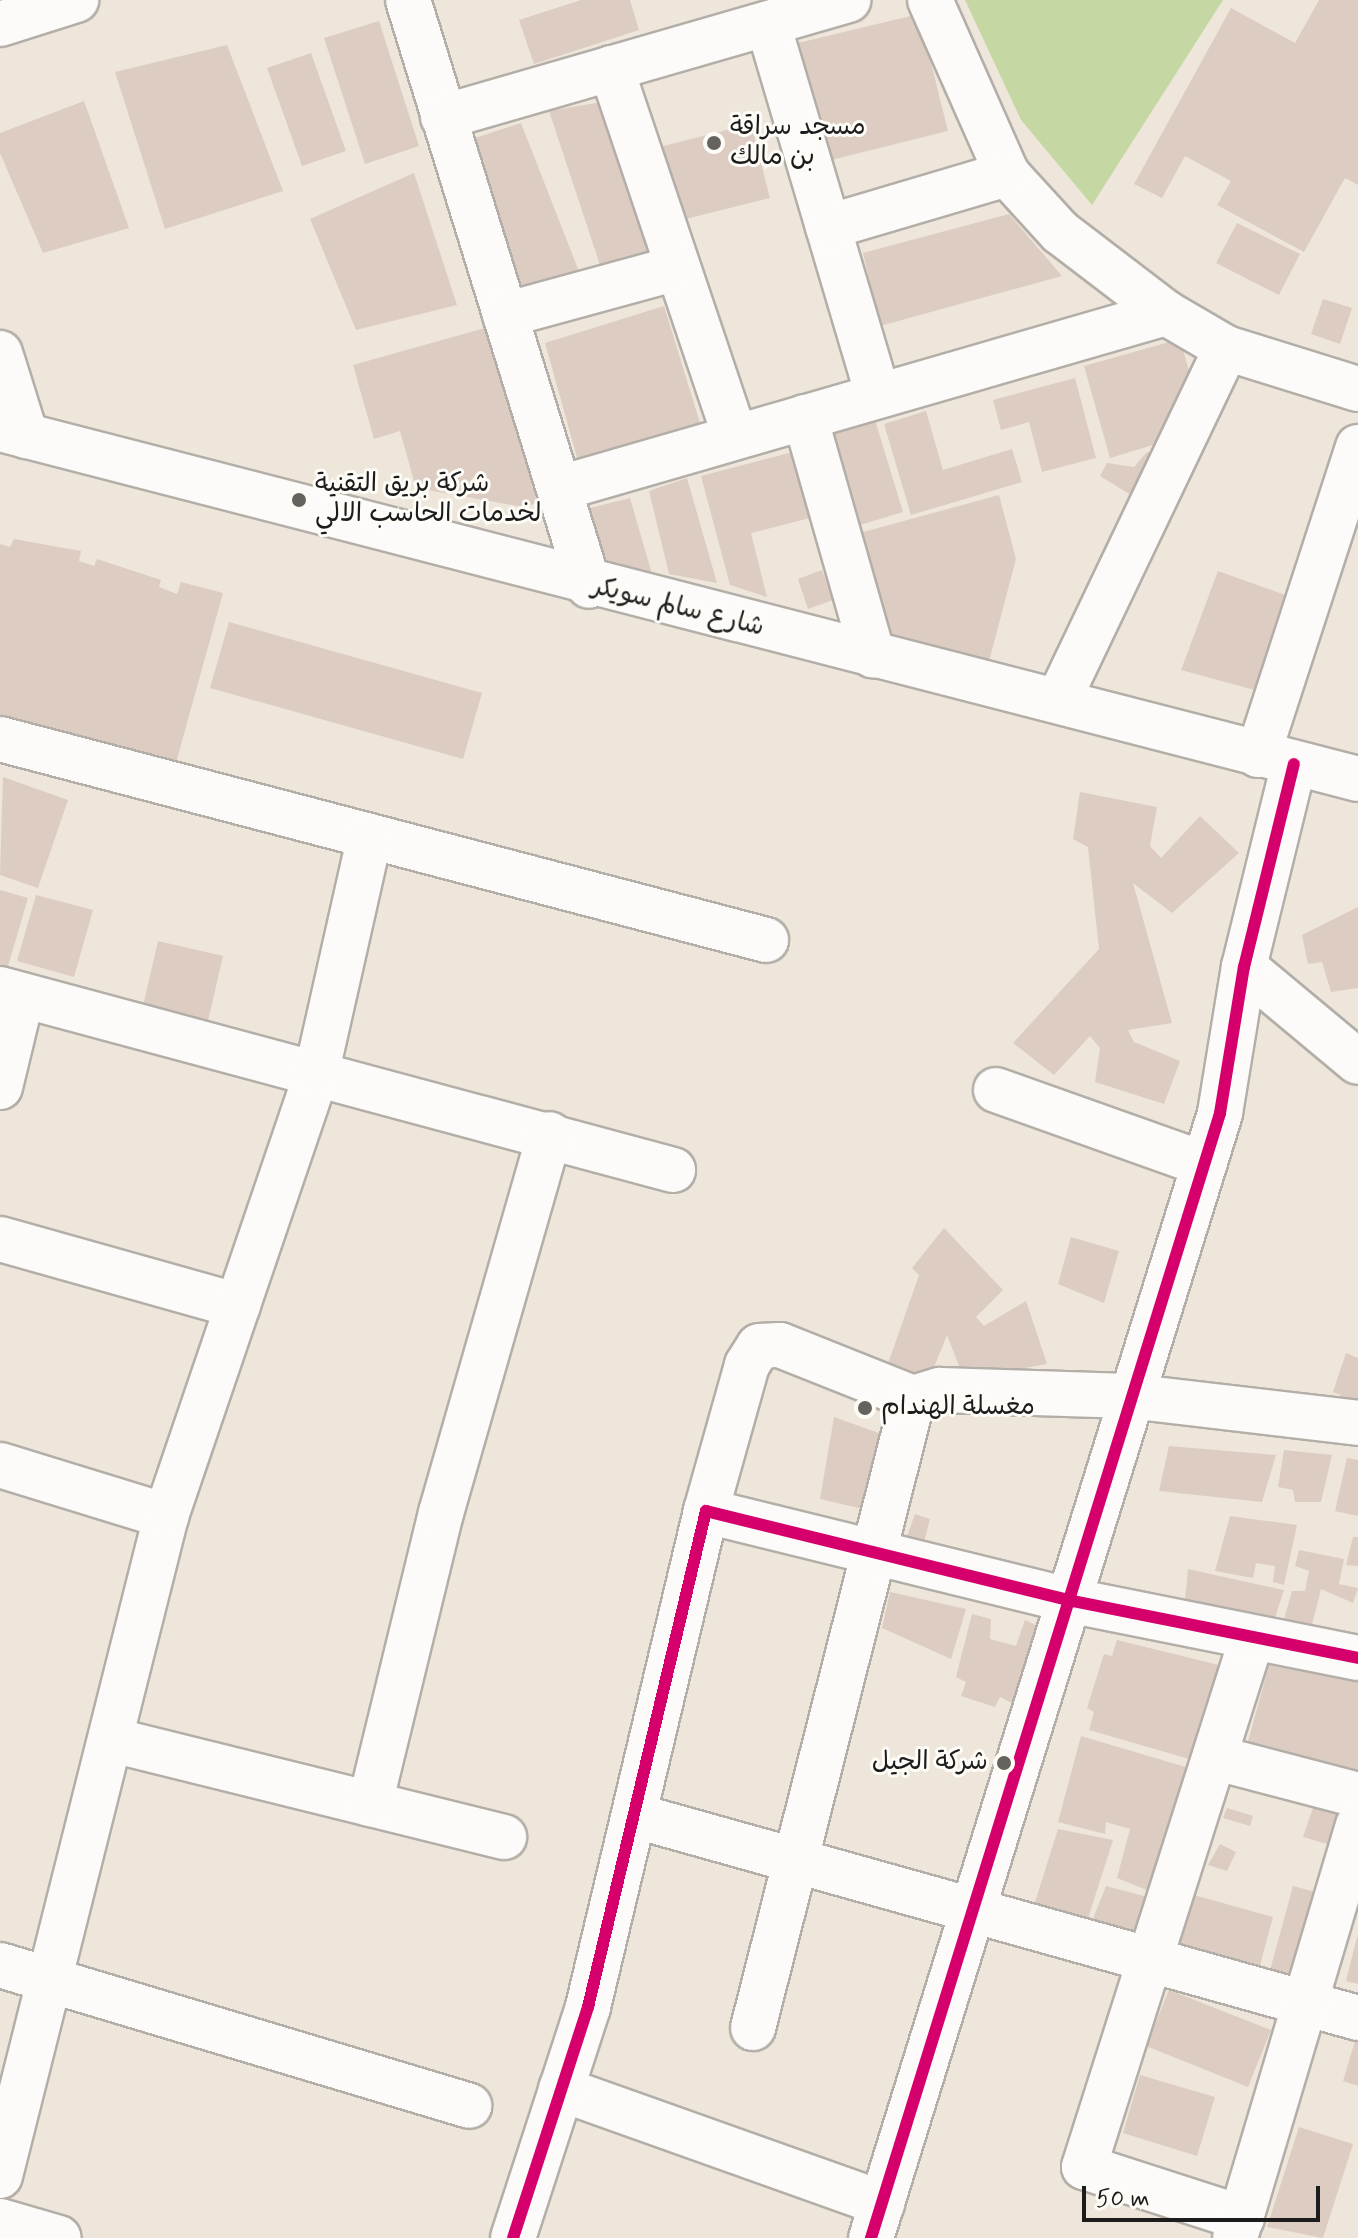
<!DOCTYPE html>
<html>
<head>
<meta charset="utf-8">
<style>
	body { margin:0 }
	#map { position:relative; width:1358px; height:2238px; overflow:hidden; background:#eee6da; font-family:Mynerve,"Playpen Sans Arabic",sans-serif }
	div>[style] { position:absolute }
	.green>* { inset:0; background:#c5d8a4 }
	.building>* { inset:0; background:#ddccc2 }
	.roads { filter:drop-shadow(2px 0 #b3aea7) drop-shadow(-2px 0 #b3aea7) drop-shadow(0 2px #b3aea7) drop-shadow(0 -2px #b3aea7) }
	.minor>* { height:44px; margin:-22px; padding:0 22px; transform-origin:22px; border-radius:22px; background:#fcfbf9 }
	.cycleway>* { height:12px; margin:-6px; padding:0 6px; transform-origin:6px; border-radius:6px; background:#d6006c }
	.dots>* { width:22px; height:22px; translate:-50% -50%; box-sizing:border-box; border:4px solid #fdfcf7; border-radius:50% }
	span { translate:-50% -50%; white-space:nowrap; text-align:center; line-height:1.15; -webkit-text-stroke:6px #fdfcf7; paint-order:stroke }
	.poi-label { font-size:26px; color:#1c1c1c }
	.left { translate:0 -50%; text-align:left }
	.right { translate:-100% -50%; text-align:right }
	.street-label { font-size:26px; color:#1c1c1c }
	.scale { position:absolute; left:1082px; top:2186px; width:238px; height:36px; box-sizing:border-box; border:4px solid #1c1c1c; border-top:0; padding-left:10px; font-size:24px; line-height:28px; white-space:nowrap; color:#1c1c1c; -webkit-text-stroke:6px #fdfcf7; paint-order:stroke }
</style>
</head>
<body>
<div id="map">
	<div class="green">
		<i style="clip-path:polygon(965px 0,1223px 0,1092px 205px,1021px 120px)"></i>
	</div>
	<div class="building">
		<i style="clip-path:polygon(581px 0,630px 0,639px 30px,534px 64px,519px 20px)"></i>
		<i style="clip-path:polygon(1319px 0,1358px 0,1358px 185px,1345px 178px,1304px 252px,1217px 205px,1231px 181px,1185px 156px,1162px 198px,1134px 184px,1231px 8px,1295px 43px)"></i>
		<i style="clip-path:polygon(919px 14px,948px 131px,827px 161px,798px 43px)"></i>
		<i style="clip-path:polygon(379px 21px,419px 146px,365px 164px,324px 38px)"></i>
		<i style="clip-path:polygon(227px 45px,283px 191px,165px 229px,115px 72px)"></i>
		<i style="clip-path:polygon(311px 53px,346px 151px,302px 166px,267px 68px)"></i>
		<i style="clip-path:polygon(84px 101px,129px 228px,43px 253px,0 153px,0 133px)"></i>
		<i style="clip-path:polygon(602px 102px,651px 256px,600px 265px,549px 111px)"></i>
		<i style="clip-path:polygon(521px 123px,580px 274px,520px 287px,472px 139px)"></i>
		<i style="clip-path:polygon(751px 124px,770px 198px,682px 220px,663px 146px)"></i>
		<i style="clip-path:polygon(414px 173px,457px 305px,356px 330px,310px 219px)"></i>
		<i style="clip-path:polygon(1009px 214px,1062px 276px,880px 326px,863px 253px)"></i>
		<i style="clip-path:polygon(1237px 223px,1300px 254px,1279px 295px,1216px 263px)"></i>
		<i style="clip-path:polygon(1323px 299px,1352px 308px,1340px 344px,1311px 334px)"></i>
		<i style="clip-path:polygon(664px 306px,700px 423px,578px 461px,545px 343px)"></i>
		<i style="clip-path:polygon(492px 326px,541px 502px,523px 507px,416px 488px,400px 431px,374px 439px,353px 365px)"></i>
		<i style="clip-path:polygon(1180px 339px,1197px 399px,1176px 438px,1110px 458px,1084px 366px)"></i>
		<i style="clip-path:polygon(1075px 378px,1096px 458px,1042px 472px,1029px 422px,1001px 430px,993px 400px)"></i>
		<i style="clip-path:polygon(926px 411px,943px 470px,1012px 449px,1022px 482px,911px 515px,884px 424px)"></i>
		<i style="clip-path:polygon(875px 420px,903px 512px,860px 525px,832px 433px)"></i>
		<i style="clip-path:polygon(793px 452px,810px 518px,751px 533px,767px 597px,730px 585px,701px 476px)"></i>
		<i style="clip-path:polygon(1147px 452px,1172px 456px,1144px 503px,1100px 476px,1107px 463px,1134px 467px)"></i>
		<i style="clip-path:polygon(687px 478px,717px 583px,669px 574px,649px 491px)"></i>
		<i style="clip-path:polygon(999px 495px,1016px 559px,987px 669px,884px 642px,856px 534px)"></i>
		<i style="clip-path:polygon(630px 498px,652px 574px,598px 560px,586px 509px)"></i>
		<i style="clip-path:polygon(14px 539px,81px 551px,79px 561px,94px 566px,97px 559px,161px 580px,159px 587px,177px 594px,181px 582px,223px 593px,171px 781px,0 734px,0 544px,10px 547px)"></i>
		<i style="clip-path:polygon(822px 570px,833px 600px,808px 609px,798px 579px)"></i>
		<i style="clip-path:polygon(1218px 571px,1299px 600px,1269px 694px,1181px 670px)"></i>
		<i style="clip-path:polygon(229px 622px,482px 693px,463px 759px,210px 688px)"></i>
		<i style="clip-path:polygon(3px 777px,68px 800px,38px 888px,0 875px)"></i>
		<i style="clip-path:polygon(1080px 792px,1157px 807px,1150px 846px,1161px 858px,1200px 816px,1239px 853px,1172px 913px,1133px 883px,1172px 1023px,1128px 1030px,1134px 1042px,1180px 1061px,1164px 1104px,1095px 1082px,1100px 1048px,1090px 1036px,1054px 1075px,1013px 1043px,1099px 949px,1088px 847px,1073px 839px)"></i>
		<i style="clip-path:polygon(0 890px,28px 898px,6px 973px,0 971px)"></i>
		<i style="clip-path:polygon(36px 895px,93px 910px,74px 977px,17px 961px)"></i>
		<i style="clip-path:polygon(1358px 907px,1358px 988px,1331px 992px,1322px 962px,1308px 964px,1302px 935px)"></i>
		<i style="clip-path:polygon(158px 941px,223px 956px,205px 1034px,140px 1019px)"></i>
		<i style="clip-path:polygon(944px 1228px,1003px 1290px,976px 1317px,984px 1326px,1026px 1301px,1047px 1364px,964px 1379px,947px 1335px,927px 1385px,883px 1378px,919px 1275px,912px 1268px)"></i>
		<i style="clip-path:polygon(1071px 1237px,1119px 1251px,1104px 1303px,1058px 1284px)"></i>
		<i style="clip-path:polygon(1346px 1353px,1358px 1358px,1358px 1419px,1338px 1415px,1341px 1395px,1333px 1392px)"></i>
		<i style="clip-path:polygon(834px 1417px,887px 1436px,863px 1509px,820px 1499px)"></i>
		<i style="clip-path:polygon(1169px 1446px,1276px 1455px,1262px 1502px,1159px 1491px)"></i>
		<i style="clip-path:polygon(1284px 1450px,1332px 1455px,1321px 1502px,1295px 1502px,1293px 1490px,1278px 1487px)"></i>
		<i style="clip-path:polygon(1347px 1458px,1358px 1460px,1358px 1516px,1335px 1511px)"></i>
		<i style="clip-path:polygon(915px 1514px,930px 1519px,923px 1546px,906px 1539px)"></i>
		<i style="clip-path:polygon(1230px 1516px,1297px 1525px,1284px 1585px,1273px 1582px,1275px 1566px,1256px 1563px,1253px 1578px,1215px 1571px)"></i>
		<i style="clip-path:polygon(1353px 1537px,1358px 1537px,1358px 1566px,1346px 1565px)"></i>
		<i style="clip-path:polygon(1299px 1550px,1344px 1559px,1339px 1584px,1358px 1588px,1353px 1603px,1321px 1589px,1311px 1629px,1283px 1623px,1292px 1591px,1305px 1591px,1309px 1571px,1295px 1566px)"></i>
		<i style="clip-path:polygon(1188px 1569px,1284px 1590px,1273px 1624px,1184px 1611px)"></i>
		<i style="clip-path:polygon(890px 1592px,966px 1609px,951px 1659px,882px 1628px)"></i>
		<i style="clip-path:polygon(972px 1614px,991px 1619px,990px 1639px,1016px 1646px,1025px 1620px,1046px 1630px,1022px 1708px,1000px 1697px,995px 1707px,961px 1696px,966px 1682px,956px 1677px)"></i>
		<i style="clip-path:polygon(1117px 1640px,1231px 1668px,1203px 1763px,1089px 1730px,1094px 1712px,1087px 1708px,1104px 1654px,1112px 1656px)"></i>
		<i style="clip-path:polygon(1269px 1665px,1358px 1682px,1358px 1781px,1244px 1756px)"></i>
		<i style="clip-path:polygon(1081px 1736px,1199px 1771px,1159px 1895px,1117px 1878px,1130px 1829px,1106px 1822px,1105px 1834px,1058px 1822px)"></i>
		<i style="clip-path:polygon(1316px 1799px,1352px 1810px,1341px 1848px,1303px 1837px)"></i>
		<i style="clip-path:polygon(1227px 1808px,1253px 1816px,1250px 1826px,1223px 1818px)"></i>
		<i style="clip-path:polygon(1058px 1829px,1113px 1840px,1085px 1928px,1031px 1915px)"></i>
		<i style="clip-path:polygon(1220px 1844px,1236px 1852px,1227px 1871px,1208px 1865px)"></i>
		<i style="clip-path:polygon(1106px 1886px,1159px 1900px,1146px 1950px,1089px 1929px)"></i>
		<i style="clip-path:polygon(1293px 1886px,1323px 1894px,1298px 1983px,1269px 1974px)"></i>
		<i style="clip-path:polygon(1194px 1895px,1273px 1917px,1259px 1969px,1179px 1948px)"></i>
		<i style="clip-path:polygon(1357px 1937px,1358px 1937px,1358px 1984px,1346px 1981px)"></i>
		<i style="clip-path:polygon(1169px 1990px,1271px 2030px,1248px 2087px,1146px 2046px)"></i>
		<i style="clip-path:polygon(1355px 2041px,1358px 2042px,1358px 2086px,1343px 2081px)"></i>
		<i style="clip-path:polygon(1140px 2075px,1215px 2097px,1197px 2156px,1123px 2133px)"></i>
		<i style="clip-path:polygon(1299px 2127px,1353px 2144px,1323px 2238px,1267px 2227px)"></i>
	</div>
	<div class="roads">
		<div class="minor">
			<i style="left:408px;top:0;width:613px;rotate:72.84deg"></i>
			<i style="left:930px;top:0;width:190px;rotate:66.1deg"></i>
			<i style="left:1007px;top:174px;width:79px;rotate:47.6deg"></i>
			<i style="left:1060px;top:232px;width:133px;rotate:37.4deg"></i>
			<i style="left:1166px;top:313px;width:69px;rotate:30.3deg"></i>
			<i style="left:1226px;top:348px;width:138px;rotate:17.3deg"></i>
			<i style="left:0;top:24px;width:80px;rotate:-17.5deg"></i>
			<i style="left:768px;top:24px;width:385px;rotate:73.5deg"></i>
			<i style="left:611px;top:68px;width:388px;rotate:71.4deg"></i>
			<i style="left:443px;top:117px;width:422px;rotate:-16.1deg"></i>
			<i style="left:828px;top:227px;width:187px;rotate:-16.5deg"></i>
			<i style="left:505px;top:315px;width:178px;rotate:-15.3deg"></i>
			<i style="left:0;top:353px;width:87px;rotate:72.6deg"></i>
			<i style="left:805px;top:417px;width:248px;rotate:74.1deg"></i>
			<i style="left:0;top:429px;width:1402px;rotate:14.45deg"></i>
			<i style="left:564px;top:487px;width:627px;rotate:-16.12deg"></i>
			<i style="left:1058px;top:701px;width:391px;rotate:-64.5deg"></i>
			<i style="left:0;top:739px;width:792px;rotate:14.7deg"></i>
			<i style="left:1258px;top:755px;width:324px;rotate:-72deg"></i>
			<i style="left:1244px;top:967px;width:148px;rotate:39.8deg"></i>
			<i style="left:0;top:989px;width:697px;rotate:15.05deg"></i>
			<i style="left:0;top:1087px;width:94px;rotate:-76.4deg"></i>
			<i style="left:996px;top:1090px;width:221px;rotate:19.6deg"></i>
			<i style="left:0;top:1239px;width:247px;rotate:15.7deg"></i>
			<i style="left:0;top:1465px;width:174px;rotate:17.1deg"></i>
			<i style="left:706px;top:1511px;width:152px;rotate:-74.3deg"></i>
			<i style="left:747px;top:1365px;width:22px;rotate:-58deg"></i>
			<i style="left:759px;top:1346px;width:21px;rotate:-3deg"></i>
			<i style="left:780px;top:1345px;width:143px;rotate:21.7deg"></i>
			<i style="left:112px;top:1740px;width:404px;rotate:13.9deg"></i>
			<i style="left:1217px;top:1758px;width:146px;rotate:14.7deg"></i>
			<i style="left:370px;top:1804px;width:300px;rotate:-76.3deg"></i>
			<i style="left:441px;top:1513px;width:394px;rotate:-74deg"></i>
			<i style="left:636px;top:1816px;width:750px;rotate:15.63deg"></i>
			<i style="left:0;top:1965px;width:490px;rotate:16.7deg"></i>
			<i style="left:753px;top:2028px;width:650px;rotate:-75.75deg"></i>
			<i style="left:913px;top:1398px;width:28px;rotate:-17deg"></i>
			<i style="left:940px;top:1390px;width:189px;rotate:1.8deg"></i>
			<i style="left:1129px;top:1396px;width:231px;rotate:6.7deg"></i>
			<i style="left:561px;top:2089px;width:341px;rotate:19.6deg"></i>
			<i style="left:0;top:2176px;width:681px;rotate:-75.88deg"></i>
			<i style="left:166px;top:1516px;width:466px;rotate:-71.2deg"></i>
			<i style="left:316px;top:1075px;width:242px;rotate:-77.3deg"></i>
			<i style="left:1242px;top:2218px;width:166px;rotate:-162.1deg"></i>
			<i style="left:1084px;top:2167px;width:555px;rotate:-72.38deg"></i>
			<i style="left:0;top:2221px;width:61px;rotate:16.1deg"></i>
			<i style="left:513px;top:2238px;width:243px;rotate:-72deg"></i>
			<i style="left:588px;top:2007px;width:510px;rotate:-76.62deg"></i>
			<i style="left:706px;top:1511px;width:378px;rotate:13.8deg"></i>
			<i style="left:1073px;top:1601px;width:291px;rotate:11.3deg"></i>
			<i style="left:871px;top:2238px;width:1178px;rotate:-72.76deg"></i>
			<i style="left:1220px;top:1113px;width:148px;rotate:-80.7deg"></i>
			<i style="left:1244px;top:967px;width:209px;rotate:-76.2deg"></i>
			<i style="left:1235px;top:2238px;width:431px;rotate:-73.4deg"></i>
		</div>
	</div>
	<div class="cycleway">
		<i style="left:513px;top:2238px;width:243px;rotate:-72deg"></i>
		<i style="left:588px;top:2007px;width:510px;rotate:-76.62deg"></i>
		<i style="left:706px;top:1511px;width:378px;rotate:13.8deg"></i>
		<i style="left:1073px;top:1601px;width:291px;rotate:11.3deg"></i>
		<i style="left:871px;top:2238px;width:1178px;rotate:-72.76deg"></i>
		<i style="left:1220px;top:1113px;width:148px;rotate:-80.7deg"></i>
		<i style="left:1244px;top:967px;width:209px;rotate:-76.2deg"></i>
	</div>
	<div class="dots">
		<i style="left:714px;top:143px;background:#66635e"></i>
		<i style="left:299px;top:500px;background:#66635e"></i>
		<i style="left:865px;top:1408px;background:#66635e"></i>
		<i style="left:1004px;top:1763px;background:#66635e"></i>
	</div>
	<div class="poi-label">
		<span class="left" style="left:730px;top:143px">مسجد سراقة<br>بن مالك</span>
		<span class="left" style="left:315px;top:500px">شركة بريق التقنية<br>لخدمات الحاسب الالي</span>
		<span class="left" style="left:881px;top:1408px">مغسلة الهندام</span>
		<span class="right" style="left:988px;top:1763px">شركة الجيل</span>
	</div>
	<div class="street-label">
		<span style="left:678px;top:608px;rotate:14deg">شارع سالم سويكر</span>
	</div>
	<div class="scale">50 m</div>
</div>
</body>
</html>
